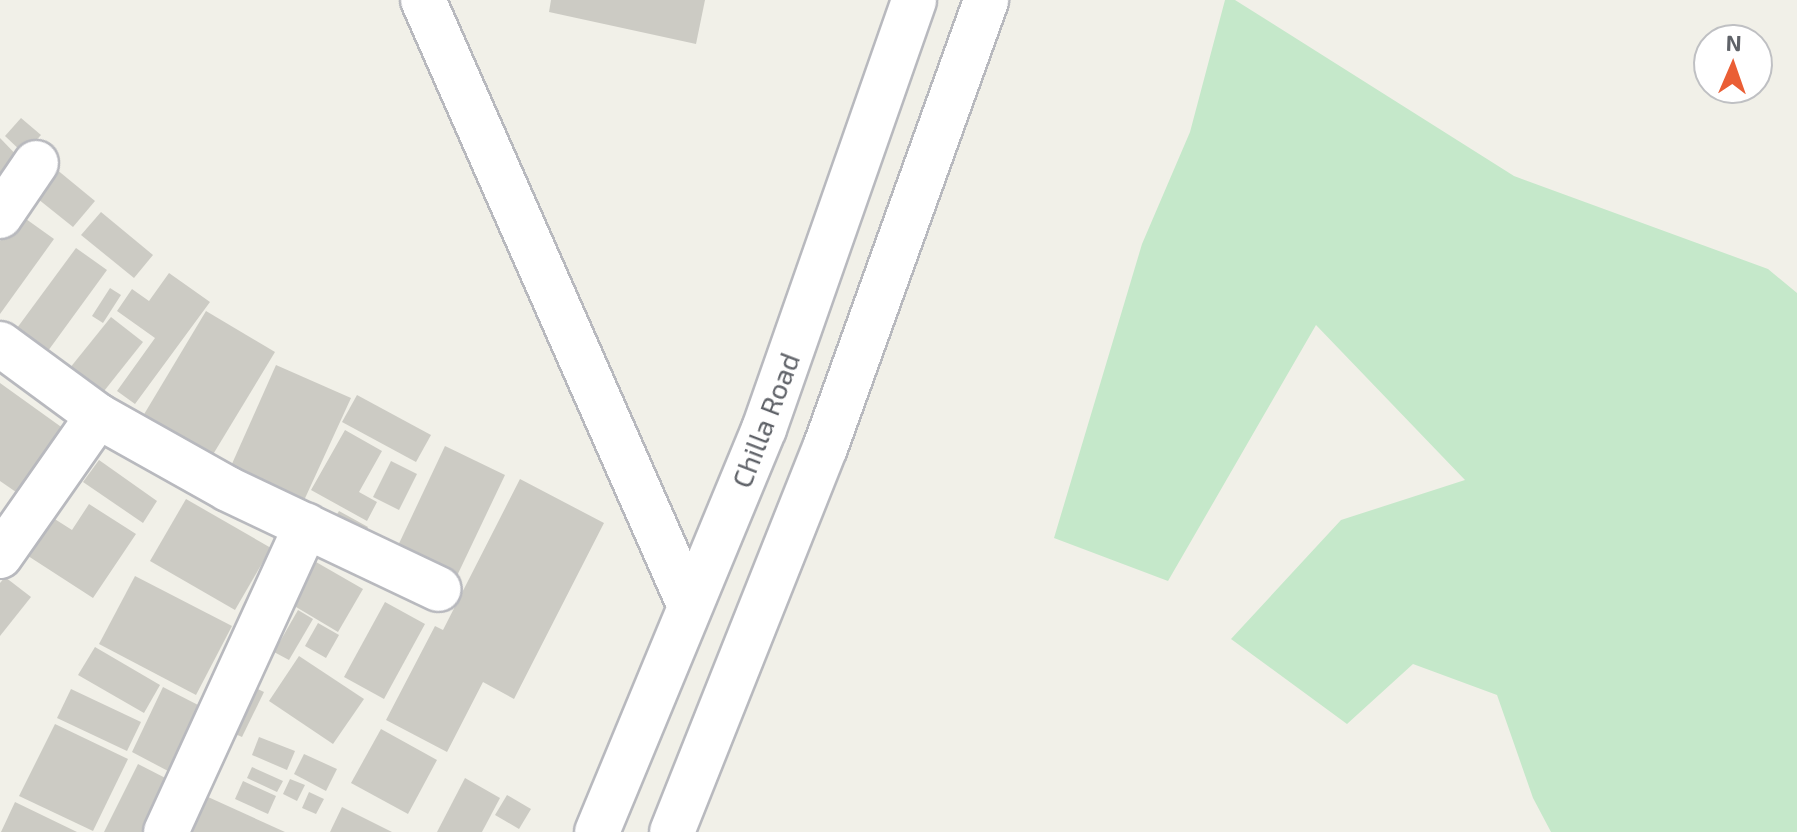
<!DOCTYPE html>
<html>
<head>
<meta charset="utf-8">
<style>
	body { margin:0 }
	#map { position:relative; width:1797px; height:832px; overflow:hidden; background:#f1f0e8; font-family:"Exo 2",sans-serif }
	div>[style] { position:absolute }
	.green>* { inset:0; background:#c5e8ca }
	.building>* { inset:0; background:#cccbc4 }
	.roads { filter:drop-shadow(2px 0 #b8b9be) drop-shadow(-2px 0 #b8b9be) drop-shadow(0 2px #b8b9be) drop-shadow(0 -2px #b8b9be) }
	.street>* { height:44px; margin:-22px; padding:0 22px; transform-origin:22px; border-radius:22px; background:#fff }
	.secondary>* { height:44px; margin:-22px; padding:0 22px; transform-origin:22px; border-radius:22px; background:#fff }
	span { translate:-50% -50%; white-space:nowrap; text-align:center; line-height:1.15; -webkit-text-stroke:7px #fff; paint-order:stroke }
	.street-label { font-size:28px; color:#5f6268 }
	.north { position:absolute; left:1693px; top:24px; width:80px; height:80px; box-sizing:border-box; background:#fff; border:2px solid #bfc0c3; border-radius:50%; rotate:2deg; font-size:22px; font-weight:700; line-height:32px; text-align:center; color:#5f6268 }
	.north::after { content:''; display:block; margin:auto; width:28px; height:36px; background:#ea5e35; clip-path:polygon(50% 0,100% 100%,50% 72%,0 100%) }
</style>
</head>
<body>
<div id="map">
	<div class="green">
		<i style="clip-path:polygon(1225px 0,1235px 0,1514px 176px,1768px 269px,1797px 293px,1797px 832px,1551px 832px,1533px 798px,1497px 695px,1413px 664px,1347px 724px,1231px 639px,1341px 520px,1465px 480px,1316px 325px,1168px 581px,1054px 538px,1142px 244px,1190px 132px)"></i>
	</div>
	<div class="building">
		<i style="clip-path:polygon(551px 0,705px 0,696px 44px,549px 12px)"></i>
		<i style="clip-path:polygon(21px 118px,41px 135px,24px 154px,5px 136px)"></i>
		<i style="clip-path:polygon(0 138px,25px 164px,0 188px)"></i>
		<i style="clip-path:polygon(50px 164px,95px 201px,73px 227px,28px 191px)"></i>
		<i style="clip-path:polygon(101px 212px,153px 255px,134px 278px,81px 235px)"></i>
		<i style="clip-path:polygon(19px 214px,54px 239px,0 314px,0 241px)"></i>
		<i style="clip-path:polygon(76px 248px,107px 270px,37px 366px,6px 343px)"></i>
		<i style="clip-path:polygon(169px 273px,210px 302px,135px 404px,117px 391px,155px 338px,117px 311px,132px 289px,149px 301px)"></i>
		<i style="clip-path:polygon(110px 288px,121px 295px,103px 323px,92px 316px)"></i>
		<i style="clip-path:polygon(206px 311px,275px 352px,206px 466px,137px 426px)"></i>
		<i style="clip-path:polygon(111px 317px,143px 342px,89px 410px,57px 384px)"></i>
		<i style="clip-path:polygon(276px 365px,351px 398px,301px 507px,227px 475px)"></i>
		<i style="clip-path:polygon(0 383px,78px 439px,32px 503px,0 481px)"></i>
		<i style="clip-path:polygon(357px 395px,431px 435px,416px 462px,342px 422px)"></i>
		<i style="clip-path:polygon(345px 430px,382px 451px,359px 492px,377px 502px,367px 521px,311px 490px)"></i>
		<i style="clip-path:polygon(445px 446px,505px 475px,455px 580px,395px 552px)"></i>
		<i style="clip-path:polygon(99px 460px,157px 501px,143px 523px,83px 482px)"></i>
		<i style="clip-path:polygon(391px 461px,417px 474px,399px 510px,373px 497px)"></i>
		<i style="clip-path:polygon(520px 479px,604px 523px,514px 699px,483px 682px,447px 752px,386px 720px,435px 626px,443px 630px)"></i>
		<i style="clip-path:polygon(186px 499px,271px 548px,235px 610px,150px 561px)"></i>
		<i style="clip-path:polygon(89px 504px,136px 534px,93px 598px,25px 554px,50px 516px,72px 530px)"></i>
		<i style="clip-path:polygon(339px 511px,368px 527px,360px 540px,331px 524px)"></i>
		<i style="clip-path:polygon(316px 562px,363px 589px,338px 632px,291px 604px)"></i>
		<i style="clip-path:polygon(135px 576px,232px 626px,196px 695px,99px 644px)"></i>
		<i style="clip-path:polygon(5px 577px,31px 597px,0 636px,0 583px)"></i>
		<i style="clip-path:polygon(385px 602px,425px 624px,384px 699px,344px 677px)"></i>
		<i style="clip-path:polygon(298px 610px,313px 619px,289px 660px,274px 652px)"></i>
		<i style="clip-path:polygon(318px 623px,339px 635px,326px 658px,305px 646px)"></i>
		<i style="clip-path:polygon(95px 647px,160px 685px,144px 713px,78px 675px)"></i>
		<i style="clip-path:polygon(299px 656px,364px 699px,333px 744px,269px 701px)"></i>
		<i style="clip-path:polygon(245px 683px,264px 692px,242px 737px,224px 729px)"></i>
		<i style="clip-path:polygon(163px 687px,200px 706px,168px 771px,132px 752px)"></i>
		<i style="clip-path:polygon(71px 689px,141px 722px,127px 751px,57px 718px)"></i>
		<i style="clip-path:polygon(55px 724px,128px 759px,93px 831px,19px 796px)"></i>
		<i style="clip-path:polygon(381px 729px,437px 760px,408px 814px,351px 783px)"></i>
		<i style="clip-path:polygon(259px 737px,295px 751px,287px 770px,252px 755px)"></i>
		<i style="clip-path:polygon(304px 754px,337px 769px,326px 791px,294px 774px)"></i>
		<i style="clip-path:polygon(138px 764px,179px 785px,156px 832px,104px 832px)"></i>
		<i style="clip-path:polygon(252px 767px,283px 781px,277px 792px,247px 778px)"></i>
		<i style="clip-path:polygon(465px 778px,500px 798px,482px 832px,437px 832px)"></i>
		<i style="clip-path:polygon(290px 779px,305px 785px,297px 801px,283px 794px)"></i>
		<i style="clip-path:polygon(243px 781px,276px 796px,268px 814px,235px 799px)"></i>
		<i style="clip-path:polygon(197px 792px,285px 832px,179px 832px)"></i>
		<i style="clip-path:polygon(309px 792px,324px 799px,316px 814px,302px 808px)"></i>
		<i style="clip-path:polygon(507px 795px,531px 809px,519px 829px,495px 815px)"></i>
		<i style="clip-path:polygon(15px 802px,77px 832px,1px 832px)"></i>
		<i style="clip-path:polygon(342px 807px,392px 832px,330px 832px)"></i>
	</div>
	<div class="roads">
		<div class="street">
			<i style="left:423px;top:0;width:660px;rotate:66.23deg"></i>
			<i style="left:0;top:216px;width:64px;rotate:-55.8deg"></i>
			<i style="left:0;top:344px;width:122px;rotate:36.3deg"></i>
			<i style="left:98px;top:416px;width:149px;rotate:29.3deg"></i>
			<i style="left:228px;top:489px;width:233px;rotate:25.4deg"></i>
			<i style="left:0;top:556px;width:171px;rotate:-55deg"></i>
			<i style="left:166px;top:832px;width:337px;rotate:-65.4deg"></i>
		</div>
		<div class="secondary">
			<i style="left:597px;top:832px;width:436px;rotate:-67.5deg"></i>
			<i style="left:764px;top:429px;width:454px;rotate:-70.7deg"></i>
			<i style="left:672px;top:832px;width:413px;rotate:-68.3deg"></i>
			<i style="left:825px;top:448px;width:476px;rotate:-70.2deg"></i>
		</div>
	</div>
	<div class="street-label">
		<span style="left:765px;top:420px;rotate:-69deg">Chilla Road</span>
	</div>
	<div class="north">N</div>
</div>
</body>
</html>
